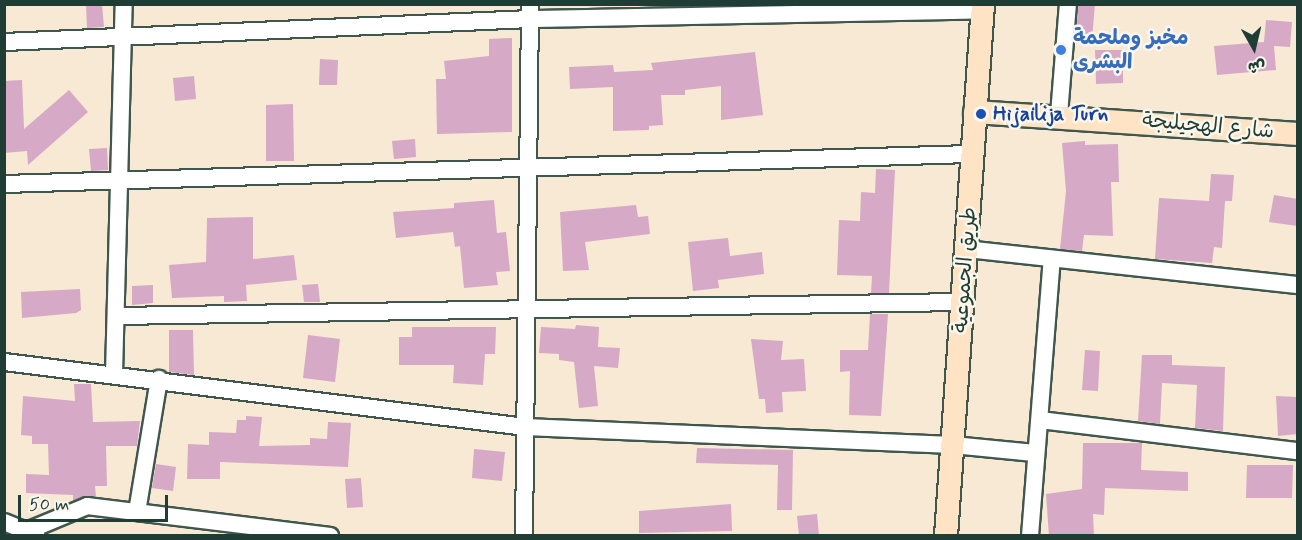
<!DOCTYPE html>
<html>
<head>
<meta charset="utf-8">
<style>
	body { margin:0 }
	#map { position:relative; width:1302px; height:540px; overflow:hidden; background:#f7e9d4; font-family:Mynerve,"Playpen Sans Arabic",sans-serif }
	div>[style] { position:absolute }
	.building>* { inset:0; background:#d6a9c7 }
	.roads { filter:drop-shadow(2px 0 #3f574c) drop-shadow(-2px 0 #3f574c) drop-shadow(0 2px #3f574c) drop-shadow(0 -2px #3f574c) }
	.street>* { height:16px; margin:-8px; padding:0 8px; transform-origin:8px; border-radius:8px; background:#fff }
	.secondary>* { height:22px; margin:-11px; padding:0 11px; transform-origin:11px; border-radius:11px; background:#fee4c5 }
	.dots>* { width:16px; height:16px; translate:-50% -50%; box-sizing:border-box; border:3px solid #fbf7ec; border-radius:50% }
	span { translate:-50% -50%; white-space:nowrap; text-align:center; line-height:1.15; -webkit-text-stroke:5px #fbf7ec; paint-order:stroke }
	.shop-label { font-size:21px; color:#366cbe; font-weight:700 }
	.left { translate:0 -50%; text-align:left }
	.transit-label { font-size:21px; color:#164399; font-weight:700 }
	.street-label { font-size:21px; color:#1f3d34 }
	.frame { position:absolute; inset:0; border:6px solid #1f3d34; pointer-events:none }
	.north { position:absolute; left:1224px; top:18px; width:60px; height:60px; -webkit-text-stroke:4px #fbf7ec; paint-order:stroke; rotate:172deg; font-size:16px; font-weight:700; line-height:24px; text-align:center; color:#1f3d34 }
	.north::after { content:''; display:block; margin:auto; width:21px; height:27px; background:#1f3d34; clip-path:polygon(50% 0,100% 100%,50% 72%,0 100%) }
	.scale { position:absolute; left:18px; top:495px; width:150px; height:27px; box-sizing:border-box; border:3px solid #1f3d34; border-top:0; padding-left:8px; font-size:18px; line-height:21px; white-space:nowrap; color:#1f3d34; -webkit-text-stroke:4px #fbf7ec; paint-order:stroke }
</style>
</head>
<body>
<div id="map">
	<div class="building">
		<i style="clip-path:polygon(86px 4px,102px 4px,104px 27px,87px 28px)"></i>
		<i style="clip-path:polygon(1078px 4px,1095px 4px,1092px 39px,1076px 38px)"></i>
		<i style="clip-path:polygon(1266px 20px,1292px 22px,1290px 47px,1274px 46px,1276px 70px,1217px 75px,1214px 46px,1264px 42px)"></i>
		<i style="clip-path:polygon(512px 38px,512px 132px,437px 134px,436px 79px,446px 79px,444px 61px,489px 56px,489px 39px)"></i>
		<i style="clip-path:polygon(1095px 50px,1123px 50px,1123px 83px,1096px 84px)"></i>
		<i style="clip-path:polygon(755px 52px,763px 115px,721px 120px,721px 86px,685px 90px,685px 95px,661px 95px,663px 125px,649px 126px,649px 130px,613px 131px,613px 87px,570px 89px,569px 67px,613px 65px,614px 72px,653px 70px,651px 63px)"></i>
		<i style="clip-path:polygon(320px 59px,338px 60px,337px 85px,319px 85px)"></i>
		<i style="clip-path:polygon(194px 76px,196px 99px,175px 101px,173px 78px)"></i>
		<i style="clip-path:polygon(22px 80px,24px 129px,69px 90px,88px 112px,28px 165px,27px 151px,4px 153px,4px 81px)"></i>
		<i style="clip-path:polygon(293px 104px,294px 161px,266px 161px,266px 105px)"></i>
		<i style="clip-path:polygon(415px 139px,416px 157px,394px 159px,392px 141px)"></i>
		<i style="clip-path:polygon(1085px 141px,1085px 145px,1118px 144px,1119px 182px,1111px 182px,1113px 236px,1084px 235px,1082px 251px,1060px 249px,1066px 191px,1062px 143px)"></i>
		<i style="clip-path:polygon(107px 148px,108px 170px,91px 171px,89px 149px)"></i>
		<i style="clip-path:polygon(876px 169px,895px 170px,889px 293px,871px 293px,872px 276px,837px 275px,839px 220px,860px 221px,861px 192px,875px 193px)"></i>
		<i style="clip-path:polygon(1211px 174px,1234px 175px,1232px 201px,1225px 201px,1222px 248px,1214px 247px,1212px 263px,1155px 259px,1159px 198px,1209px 201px)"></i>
		<i style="clip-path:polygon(1274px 195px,1298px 199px,1298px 226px,1269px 222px)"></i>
		<i style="clip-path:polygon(494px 200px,497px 233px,506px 232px,510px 271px,496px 272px,498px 285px,464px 288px,460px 246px,455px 247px,453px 232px,396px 238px,393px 212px,454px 208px,454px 203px)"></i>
		<i style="clip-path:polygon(636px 205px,638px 217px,648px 216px,650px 234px,585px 242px,589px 270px,563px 271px,560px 212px)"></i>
		<i style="clip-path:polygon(253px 217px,253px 259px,294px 255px,297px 280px,246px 285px,247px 301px,224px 302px,224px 296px,172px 298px,169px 265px,206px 262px,207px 218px)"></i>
		<i style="clip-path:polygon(728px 238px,730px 256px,762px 252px,764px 274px,718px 280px,719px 288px,693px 291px,688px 242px)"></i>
		<i style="clip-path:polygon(318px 284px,320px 302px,304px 302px,302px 285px)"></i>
		<i style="clip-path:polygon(153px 285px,153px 303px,132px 305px,132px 286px)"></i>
		<i style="clip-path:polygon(80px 289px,81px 310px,76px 313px,22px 318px,21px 292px)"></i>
		<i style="clip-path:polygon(870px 314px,888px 314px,881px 416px,849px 415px,850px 371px,840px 372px,840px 350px,868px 350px)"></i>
		<i style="clip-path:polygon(576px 325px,599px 327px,598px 347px,620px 348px,618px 368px,594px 366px,598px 406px,579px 408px,574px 362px,559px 360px,559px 354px,539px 353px,541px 327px,575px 329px)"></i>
		<i style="clip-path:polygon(412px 327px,496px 327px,495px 354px,485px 354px,483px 385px,453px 383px,454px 365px,399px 365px,399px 337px,412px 337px)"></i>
		<i style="clip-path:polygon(169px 330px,193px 330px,194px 375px,169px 372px)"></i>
		<i style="clip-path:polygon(308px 335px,340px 339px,335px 382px,303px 378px)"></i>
		<i style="clip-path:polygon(751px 339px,783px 341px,781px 360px,804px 359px,806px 391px,782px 392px,783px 412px,766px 413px,765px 399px,759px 399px)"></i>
		<i style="clip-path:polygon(1085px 350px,1100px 351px,1098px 391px,1082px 390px)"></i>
		<i style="clip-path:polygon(1142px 355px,1172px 355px,1172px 365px,1225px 367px,1223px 431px,1195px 428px,1197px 385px,1162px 383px,1160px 424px,1138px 421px)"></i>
		<i style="clip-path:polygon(74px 384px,91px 384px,93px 422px,140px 421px,137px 446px,106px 446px,107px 486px,95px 486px,96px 496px,73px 501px,73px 495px,26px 493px,26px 474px,49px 475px,48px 444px,32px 444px,32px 436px,21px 435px,23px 396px,75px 401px)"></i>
		<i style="clip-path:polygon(1276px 396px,1298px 397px,1298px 434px,1278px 436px)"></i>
		<i style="clip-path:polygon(246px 416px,262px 417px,259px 446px,310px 445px,310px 438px,327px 439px,328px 422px,351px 423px,348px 467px,220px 462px,220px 479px,187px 479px,188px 444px,209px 445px,209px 432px,236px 433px,237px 420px,246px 420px)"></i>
		<i style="clip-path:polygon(1083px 443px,1142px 443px,1141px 470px,1188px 472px,1188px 491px,1105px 488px,1104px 515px,1093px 514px,1094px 536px,1049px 536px,1046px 494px,1082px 489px)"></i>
		<i style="clip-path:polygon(697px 448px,793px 450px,792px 510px,777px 510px,778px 465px,696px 463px)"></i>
		<i style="clip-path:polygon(474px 449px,505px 452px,502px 481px,472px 478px)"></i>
		<i style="clip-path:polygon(156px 464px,176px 467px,173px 491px,152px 488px)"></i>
		<i style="clip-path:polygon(1247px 465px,1293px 465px,1292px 498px,1246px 498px)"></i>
		<i style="clip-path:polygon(361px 478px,363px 507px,347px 508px,345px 479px)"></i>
		<i style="clip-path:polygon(731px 504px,732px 531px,639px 533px,639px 511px)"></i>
		<i style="clip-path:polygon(817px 514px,819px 536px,799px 536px,797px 516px)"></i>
	</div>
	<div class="roads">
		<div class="street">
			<i style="left:4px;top:42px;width:527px;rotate:-2.5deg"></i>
			<i style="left:530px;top:19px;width:452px;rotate:-1.1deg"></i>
			<i style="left:1059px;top:115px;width:111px;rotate:-85.4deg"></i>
			<i style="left:4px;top:184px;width:968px;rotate:-1.78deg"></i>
			<i style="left:966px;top:249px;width:334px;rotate:6.2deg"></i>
			<i style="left:117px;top:316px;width:845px;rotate:-0.95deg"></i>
			<i style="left:4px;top:362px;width:525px;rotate:7.11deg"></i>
			<i style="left:525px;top:427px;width:428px;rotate:2.4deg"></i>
			<i style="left:953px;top:445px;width:81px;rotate:5.6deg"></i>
			<i style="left:114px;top:374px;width:370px;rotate:-88.5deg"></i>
			<i style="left:1040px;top:420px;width:260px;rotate:6.9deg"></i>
			<i style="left:137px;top:512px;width:135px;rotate:-80.6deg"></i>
			<i style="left:4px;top:522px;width:35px;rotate:22deg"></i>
			<i style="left:27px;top:531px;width:65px;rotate:-22.6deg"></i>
			<i style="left:87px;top:506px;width:245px;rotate:7deg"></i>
			<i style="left:524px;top:536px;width:532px;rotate:-89.35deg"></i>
			<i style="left:1030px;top:536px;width:278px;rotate:-85.5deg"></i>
		</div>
		<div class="secondary">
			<i style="left:975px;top:112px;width:324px;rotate:3.9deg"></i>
			<i style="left:946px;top:536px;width:533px;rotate:-86.02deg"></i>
		</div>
	</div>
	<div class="dots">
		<i style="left:1061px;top:50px;background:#3f7fe0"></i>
		<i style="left:981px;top:114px;background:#1a4fb4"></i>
	</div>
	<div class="shop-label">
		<span class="left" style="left:1073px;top:50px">مخبز وملحمة<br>البشرى</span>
	</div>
	<div class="transit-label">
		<span class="left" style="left:993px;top:114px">Hijailija Turn</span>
	</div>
	<div class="street-label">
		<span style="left:1208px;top:126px;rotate:5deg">شارع الهجيليجة</span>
		<span style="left:965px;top:270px;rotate:-86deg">طريق الجموعية</span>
	</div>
	<div class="frame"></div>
	<div class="north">ش</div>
	<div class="scale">50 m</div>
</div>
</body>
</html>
